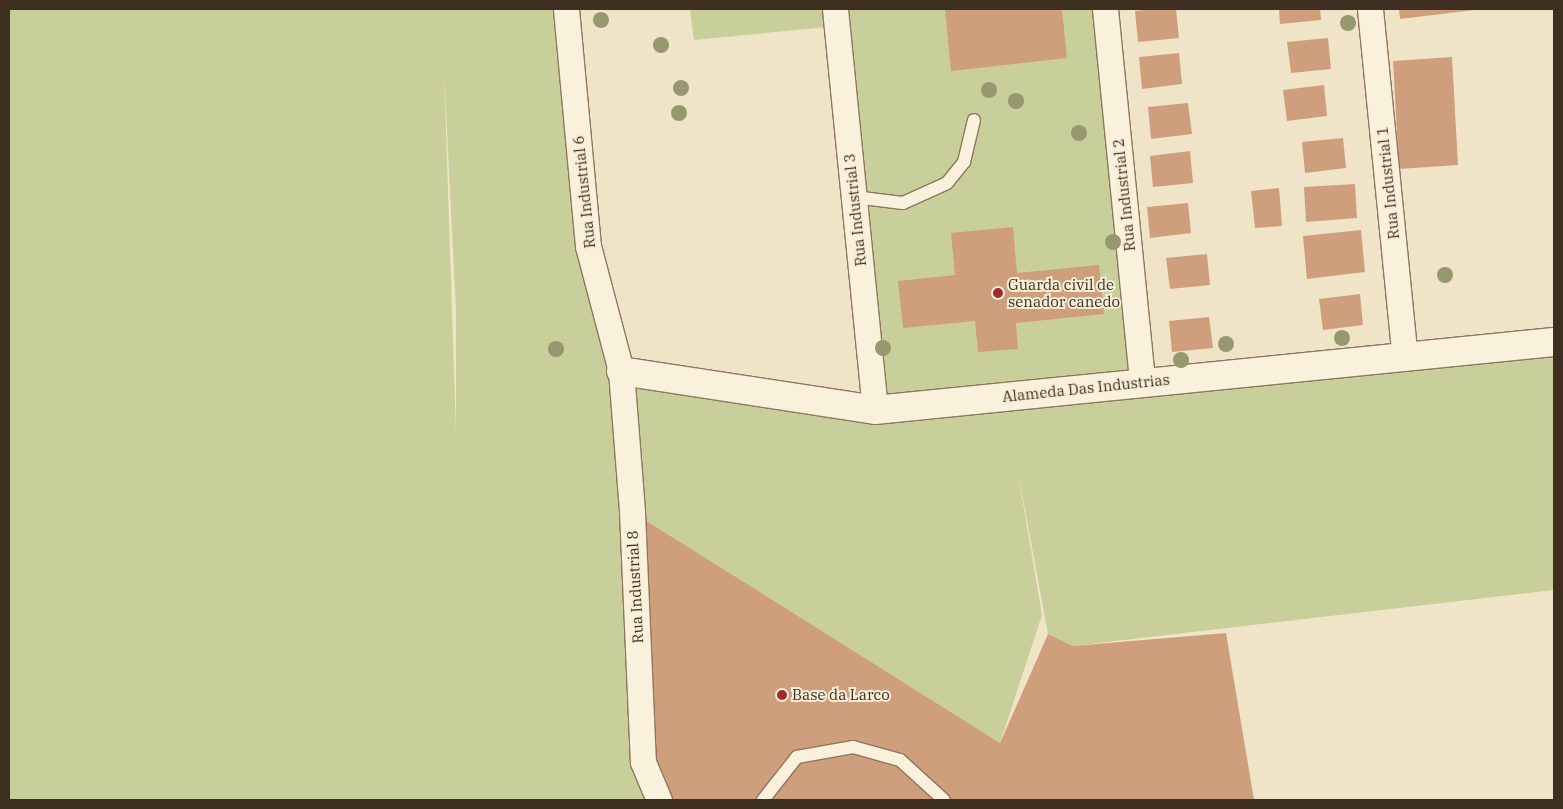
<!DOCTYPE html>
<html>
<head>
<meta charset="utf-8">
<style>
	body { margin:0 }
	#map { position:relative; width:1563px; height:809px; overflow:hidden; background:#f0e4c8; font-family:"IBM Plex Serif",serif }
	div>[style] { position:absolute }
	.green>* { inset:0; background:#c9cf9b }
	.building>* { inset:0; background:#cf9f7d }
	.roads { filter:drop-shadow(1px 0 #8d765c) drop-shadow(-1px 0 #8d765c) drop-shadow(0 1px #8d765c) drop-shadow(0 -1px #8d765c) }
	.lane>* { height:12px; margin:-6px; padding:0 6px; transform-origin:6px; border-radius:6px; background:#faf1dc }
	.street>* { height:25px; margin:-12.5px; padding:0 12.5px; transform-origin:12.5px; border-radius:12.5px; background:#faf1dc }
	.secondary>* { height:28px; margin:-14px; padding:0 14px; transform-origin:14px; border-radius:14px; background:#faf1dc }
	.trees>* { width:16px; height:16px; margin:-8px; border-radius:50%; background:#96986f }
	.dots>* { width:14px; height:14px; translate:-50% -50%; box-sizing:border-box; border:2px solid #f7eed8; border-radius:50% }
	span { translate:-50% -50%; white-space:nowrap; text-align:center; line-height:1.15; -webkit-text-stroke:4px #f7eed8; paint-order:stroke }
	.street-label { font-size:15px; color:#3d2e20 }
	.poi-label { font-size:15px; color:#3d2e20 }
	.left { translate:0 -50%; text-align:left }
	.frame { position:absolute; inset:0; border:10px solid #3d2e20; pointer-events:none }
</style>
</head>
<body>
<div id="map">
	<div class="green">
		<i style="clip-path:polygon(evenodd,9px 9px,567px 9px,588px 246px,621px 371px,875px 410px,837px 26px,694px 40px,690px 9px,1105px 9px,1142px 382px,1554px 342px,1554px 590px,1073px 646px,1048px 634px,1016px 461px,1042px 615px,1000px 743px,632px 513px,659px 800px,9px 800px,9px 9px,444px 71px,456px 310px,456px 439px,456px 432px,444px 71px)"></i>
	</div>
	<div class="building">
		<i style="clip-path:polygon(945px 9px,1062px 9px,1067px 58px,951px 71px)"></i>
		<i style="clip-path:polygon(1156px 9px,1176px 9px,1179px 38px,1138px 42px,1135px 11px)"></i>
		<i style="clip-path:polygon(1279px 9px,1320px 9px,1321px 20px,1280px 24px)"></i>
		<i style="clip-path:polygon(1399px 9px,1475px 9px,1475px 10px,1400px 19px)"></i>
		<i style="clip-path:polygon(1328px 38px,1331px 69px,1291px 73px,1287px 42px)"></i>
		<i style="clip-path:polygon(1179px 53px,1182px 84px,1142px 89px,1139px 57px)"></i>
		<i style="clip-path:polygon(1452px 57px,1458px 165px,1399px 169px,1393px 61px)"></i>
		<i style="clip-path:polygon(1324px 85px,1327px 116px,1287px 121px,1283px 90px)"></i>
		<i style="clip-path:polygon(1188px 103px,1192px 134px,1151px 139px,1148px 107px)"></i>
		<i style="clip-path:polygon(1343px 138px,1346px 168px,1305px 173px,1302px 142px)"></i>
		<i style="clip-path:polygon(1190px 151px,1193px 183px,1153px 187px,1150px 156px)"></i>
		<i style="clip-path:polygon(1355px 184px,1357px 218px,1306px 222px,1304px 187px)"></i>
		<i style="clip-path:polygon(1279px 188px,1282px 226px,1255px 228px,1251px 191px)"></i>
		<i style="clip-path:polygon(1188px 203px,1191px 233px,1150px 238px,1147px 207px)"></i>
		<i style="clip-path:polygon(1013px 227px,1017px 273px,1099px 265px,1104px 314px,1016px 323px,1018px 349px,978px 352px,975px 321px,903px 328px,898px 281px,955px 275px,951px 233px)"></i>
		<i style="clip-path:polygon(1361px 230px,1365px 272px,1307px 279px,1303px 236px)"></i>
		<i style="clip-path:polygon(1207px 254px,1210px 285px,1170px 289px,1166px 258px)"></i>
		<i style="clip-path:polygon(1360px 294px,1363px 325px,1323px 330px,1319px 299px)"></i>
		<i style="clip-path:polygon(1209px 317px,1213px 348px,1172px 352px,1169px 321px)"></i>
		<i style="clip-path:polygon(632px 512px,1000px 743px,1048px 634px,1073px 646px,1226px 633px,1254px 800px,659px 800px)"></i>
	</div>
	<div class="roads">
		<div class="lane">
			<i style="left:854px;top:197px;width:49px;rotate:7deg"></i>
			<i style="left:903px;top:203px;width:48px;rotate:-24.4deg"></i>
			<i style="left:947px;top:183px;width:27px;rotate:-51deg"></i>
			<i style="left:964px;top:162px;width:43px;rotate:-76.6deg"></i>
			<i style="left:763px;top:800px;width:55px;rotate:-51.7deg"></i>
			<i style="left:797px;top:757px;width:57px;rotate:-10.1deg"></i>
			<i style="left:853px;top:747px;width:49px;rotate:15.5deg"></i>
			<i style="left:900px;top:760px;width:59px;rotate:42.3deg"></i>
		</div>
		<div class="street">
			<i style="left:566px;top:9px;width:238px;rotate:84.7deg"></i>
			<i style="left:588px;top:246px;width:129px;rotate:75.2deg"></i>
			<i style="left:621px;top:371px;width:141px;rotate:85.5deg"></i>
			<i style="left:632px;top:512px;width:250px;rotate:87.5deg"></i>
			<i style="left:643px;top:762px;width:41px;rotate:67.2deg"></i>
			<i style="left:835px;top:9px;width:403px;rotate:84.3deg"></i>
			<i style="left:1105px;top:9px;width:375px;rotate:84.3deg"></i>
			<i style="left:1370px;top:9px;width:350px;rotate:84.3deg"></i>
		</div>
		<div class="secondary">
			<i style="left:621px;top:371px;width:257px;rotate:8.7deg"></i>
			<i style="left:875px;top:410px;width:682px;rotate:-5.72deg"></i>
		</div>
	</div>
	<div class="trees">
		<i style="left:601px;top:20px"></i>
		<i style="left:1348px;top:23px"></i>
		<i style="left:661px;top:45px"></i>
		<i style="left:681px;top:88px"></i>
		<i style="left:989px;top:90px"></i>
		<i style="left:1016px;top:101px"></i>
		<i style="left:679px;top:113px"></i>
		<i style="left:1079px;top:133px"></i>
		<i style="left:1113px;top:242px"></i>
		<i style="left:1445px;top:275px"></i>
		<i style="left:1342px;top:338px"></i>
		<i style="left:1226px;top:344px"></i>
		<i style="left:883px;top:348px"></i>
		<i style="left:556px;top:349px"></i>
		<i style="left:1181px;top:360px"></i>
	</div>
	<div class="dots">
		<i style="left:998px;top:293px;background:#9e2a2b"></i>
		<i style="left:782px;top:695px;background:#9e2a2b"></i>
	</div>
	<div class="street-label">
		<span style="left:1388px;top:183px;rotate:-96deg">Rua Industrial 1</span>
		<span style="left:584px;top:192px;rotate:-96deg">Rua Industrial 6</span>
		<span style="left:1124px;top:195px;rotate:-96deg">Rua Industrial 2</span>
		<span style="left:855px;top:210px;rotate:-96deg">Rua Industrial 3</span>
		<span style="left:1086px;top:388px;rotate:-6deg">Alameda Das Industrias</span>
		<span style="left:635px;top:587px;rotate:-93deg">Rua Industrial 8</span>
	</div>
	<div class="poi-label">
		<span class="left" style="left:1008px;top:293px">Guarda civil de<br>senador canedo</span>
		<span class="left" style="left:792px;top:695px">Base da Larco</span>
	</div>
	<div class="frame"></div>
</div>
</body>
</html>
